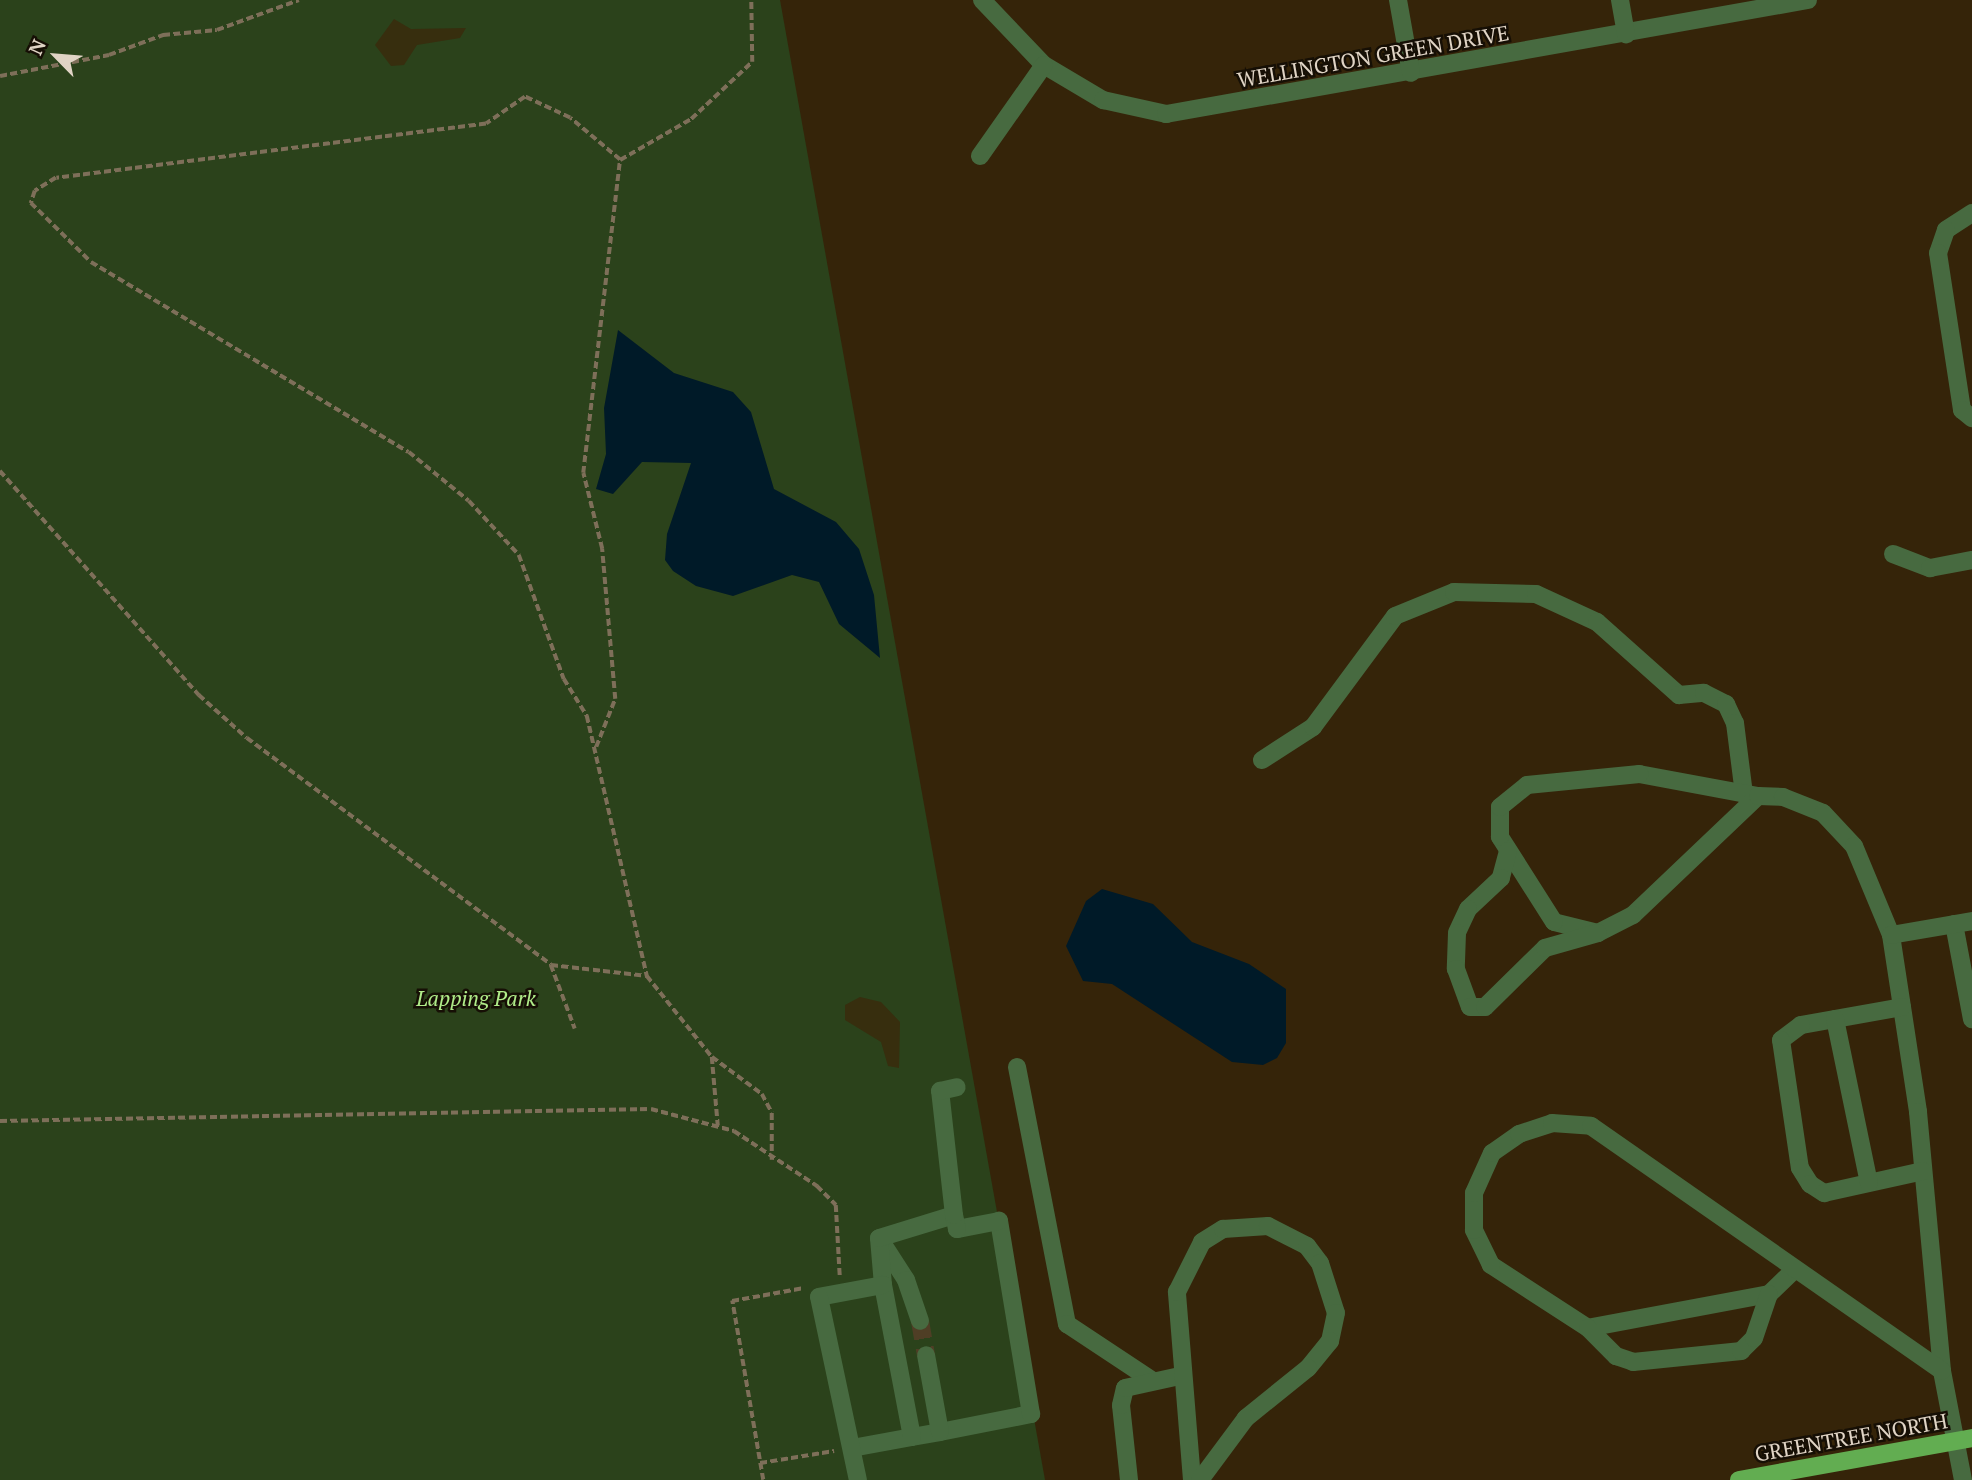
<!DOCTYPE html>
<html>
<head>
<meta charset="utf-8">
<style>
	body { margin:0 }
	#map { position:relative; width:1972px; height:1480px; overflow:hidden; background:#352409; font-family:"PT Serif",serif }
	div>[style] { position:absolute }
	.green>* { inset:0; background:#2b421b }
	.sand>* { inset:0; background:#372e0e }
	.water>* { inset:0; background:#001a28 }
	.minor-tunnel>* { height:18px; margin-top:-9px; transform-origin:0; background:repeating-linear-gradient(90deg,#4f3e25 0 18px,transparent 0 27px) }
	.path>* { height:3.5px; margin-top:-1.75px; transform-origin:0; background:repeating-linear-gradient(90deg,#7e6f59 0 7px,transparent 0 10.5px) }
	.minor>* { height:18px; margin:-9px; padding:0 9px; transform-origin:9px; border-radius:9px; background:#476a40 }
	.major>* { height:18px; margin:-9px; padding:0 9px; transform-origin:9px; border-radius:9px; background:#62ad51 }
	span { translate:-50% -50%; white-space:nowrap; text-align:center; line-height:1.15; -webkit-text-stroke:5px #160f05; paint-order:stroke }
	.street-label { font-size:21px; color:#e0d4c5 }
	.park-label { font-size:21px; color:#b0ec89; font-style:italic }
	.north { position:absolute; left:21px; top:21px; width:70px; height:70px; -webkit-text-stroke:5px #160f05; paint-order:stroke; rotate:295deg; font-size:19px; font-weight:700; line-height:28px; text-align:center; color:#e0d4c5 }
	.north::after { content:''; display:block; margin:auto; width:24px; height:32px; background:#e0d4c5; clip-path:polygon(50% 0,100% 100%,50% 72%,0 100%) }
</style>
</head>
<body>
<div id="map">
	<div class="green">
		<i style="clip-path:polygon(0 0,780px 0,1045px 1480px,0 1480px)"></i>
	</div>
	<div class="sand">
		<i style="clip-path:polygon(394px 19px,411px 29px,466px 28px,460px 38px,417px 45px,404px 65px,391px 66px,375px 45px)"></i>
		<i style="clip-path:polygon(860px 997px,881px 1002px,900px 1022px,899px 1068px,888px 1066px,881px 1042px,845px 1020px,845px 1005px)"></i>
	</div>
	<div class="water">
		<i style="clip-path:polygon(618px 330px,674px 373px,733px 392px,751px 412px,774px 489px,836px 522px,859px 549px,874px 595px,880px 658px,839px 624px,819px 582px,792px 575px,733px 596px,696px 586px,673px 571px,665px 560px,667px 534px,691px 463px,642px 462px,613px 494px,596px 489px,606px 454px,604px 408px)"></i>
		<i style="clip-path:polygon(1102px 889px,1153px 904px,1192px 942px,1249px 964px,1286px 989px,1286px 1043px,1277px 1058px,1263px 1065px,1232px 1062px,1112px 984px,1083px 981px,1066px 946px,1086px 901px)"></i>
	</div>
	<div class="minor-tunnel">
		<i style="left:920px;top:1321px;width:35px;rotate:80deg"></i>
	</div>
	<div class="path">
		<i style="left:0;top:76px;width:111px;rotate:-10.9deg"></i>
		<i style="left:109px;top:55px;width:58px;rotate:-20.3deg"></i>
		<i style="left:163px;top:35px;width:54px;rotate:-5.3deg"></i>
		<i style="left:217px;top:30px;width:87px;rotate:-20.1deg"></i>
		<i style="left:620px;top:160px;width:65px;rotate:-140deg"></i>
		<i style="left:570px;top:118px;width:50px;rotate:-155deg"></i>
		<i style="left:525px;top:97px;width:47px;rotate:145.3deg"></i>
		<i style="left:486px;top:124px;width:433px;rotate:172.8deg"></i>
		<i style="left:56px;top:178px;width:25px;rotate:148deg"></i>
		<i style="left:35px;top:191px;width:13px;rotate:108deg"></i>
		<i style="left:31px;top:203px;width:84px;rotate:44.5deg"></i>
		<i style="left:91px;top:262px;width:370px;rotate:30.9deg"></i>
		<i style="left:409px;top:452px;width:77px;rotate:39.2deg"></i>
		<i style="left:469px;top:501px;width:74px;rotate:47.2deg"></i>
		<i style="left:519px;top:555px;width:132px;rotate:70.1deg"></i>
		<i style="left:564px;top:679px;width:44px;rotate:58.1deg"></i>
		<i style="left:587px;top:716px;width:267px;rotate:77deg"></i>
		<i style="left:620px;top:160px;width:82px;rotate:-30deg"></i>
		<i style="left:691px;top:119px;width:83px;rotate:-43.1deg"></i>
		<i style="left:752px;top:62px;width:62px;rotate:-90.9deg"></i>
		<i style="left:0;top:471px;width:300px;rotate:48.4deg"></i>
		<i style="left:199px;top:695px;width:64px;rotate:41.9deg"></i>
		<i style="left:247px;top:738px;width:379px;rotate:36.7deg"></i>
		<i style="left:551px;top:965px;width:68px;rotate:69.4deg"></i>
		<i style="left:596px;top:747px;width:52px;rotate:-68.4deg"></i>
		<i style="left:615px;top:699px;width:151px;rotate:-95deg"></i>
		<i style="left:602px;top:549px;width:78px;rotate:-104deg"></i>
		<i style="left:583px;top:473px;width:315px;rotate:-83.3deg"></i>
		<i style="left:551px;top:965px;width:97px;rotate:6.5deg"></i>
		<i style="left:647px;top:976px;width:104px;rotate:51.3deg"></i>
		<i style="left:712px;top:1057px;width:69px;rotate:85deg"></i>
		<i style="left:712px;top:1057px;width:62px;rotate:36.5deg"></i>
		<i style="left:762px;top:1094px;width:21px;rotate:62deg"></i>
		<i style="left:772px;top:1113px;width:47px;rotate:90deg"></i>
		<i style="left:0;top:1121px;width:651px;rotate:-1.06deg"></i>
		<i style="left:651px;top:1109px;width:86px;rotate:14.8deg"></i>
		<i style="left:734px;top:1131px;width:100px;rotate:33.5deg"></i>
		<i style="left:817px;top:1186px;width:27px;rotate:45deg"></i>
		<i style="left:836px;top:1205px;width:71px;rotate:86.8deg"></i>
		<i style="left:760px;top:1463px;width:75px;rotate:-9.2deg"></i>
		<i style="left:763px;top:1480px;width:182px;rotate:-99.8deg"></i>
		<i style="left:732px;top:1301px;width:73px;rotate:-10.2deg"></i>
	</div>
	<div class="minor">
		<i style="left:982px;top:0;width:90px;rotate:46.4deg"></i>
		<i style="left:1044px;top:65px;width:69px;rotate:30.7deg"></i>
		<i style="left:1103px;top:100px;width:65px;rotate:12.5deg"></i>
		<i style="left:1166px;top:114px;width:652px;rotate:-10.07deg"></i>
		<i style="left:1398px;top:0;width:74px;rotate:79.9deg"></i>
		<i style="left:1620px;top:0;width:35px;rotate:80deg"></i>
		<i style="left:980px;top:156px;width:111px;rotate:-54.9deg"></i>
		<i style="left:1972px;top:213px;width:31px;rotate:147deg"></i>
		<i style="left:1946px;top:230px;width:24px;rotate:109deg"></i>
		<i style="left:1938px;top:253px;width:159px;rotate:81.3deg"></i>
		<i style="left:1962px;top:410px;width:13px;rotate:39deg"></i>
		<i style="left:1893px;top:554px;width:40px;rotate:21deg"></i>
		<i style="left:1930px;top:568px;width:43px;rotate:-10.8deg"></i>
		<i style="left:1262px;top:760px;width:61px;rotate:-32.9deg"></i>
		<i style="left:1313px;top:727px;width:138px;rotate:-53.5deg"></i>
		<i style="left:1395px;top:616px;width:64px;rotate:-22.1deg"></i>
		<i style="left:1454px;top:592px;width:82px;rotate:1.4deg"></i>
		<i style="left:1536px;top:594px;width:67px;rotate:24.7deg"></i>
		<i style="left:1597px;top:622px;width:110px;rotate:41.7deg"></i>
		<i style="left:1679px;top:695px;width:25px;rotate:-5deg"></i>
		<i style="left:1704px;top:693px;width:25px;rotate:27deg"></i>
		<i style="left:1726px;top:704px;width:21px;rotate:65deg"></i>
		<i style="left:1735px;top:723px;width:72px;rotate:82.8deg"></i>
		<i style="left:1639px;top:774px;width:121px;rotate:10.5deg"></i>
		<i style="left:1758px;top:796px;width:173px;rotate:136.4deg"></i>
		<i style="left:1633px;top:915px;width:39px;rotate:153deg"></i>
		<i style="left:1598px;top:933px;width:45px;rotate:-166deg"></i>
		<i style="left:1554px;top:922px;width:101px;rotate:-122.4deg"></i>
		<i style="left:1500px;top:837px;width:30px;rotate:-90deg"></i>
		<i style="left:1500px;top:807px;width:35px;rotate:-39deg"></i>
		<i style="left:1527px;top:785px;width:113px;rotate:-5.6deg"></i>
		<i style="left:1758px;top:796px;width:25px;rotate:2deg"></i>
		<i style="left:1783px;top:797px;width:43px;rotate:21.8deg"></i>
		<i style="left:1823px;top:813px;width:45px;rotate:46.8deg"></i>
		<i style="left:1854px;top:846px;width:96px;rotate:67.4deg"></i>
		<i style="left:1891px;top:935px;width:179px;rotate:81.3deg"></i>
		<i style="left:1918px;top:1112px;width:260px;rotate:84.7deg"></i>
		<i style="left:1942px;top:1371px;width:111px;rotate:79.1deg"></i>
		<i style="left:1508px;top:851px;width:28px;rotate:105deg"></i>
		<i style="left:1501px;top:878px;width:45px;rotate:136.8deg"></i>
		<i style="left:1468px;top:909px;width:26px;rotate:115deg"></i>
		<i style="left:1457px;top:933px;width:36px;rotate:92deg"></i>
		<i style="left:1456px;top:969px;width:40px;rotate:69.8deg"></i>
		<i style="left:1470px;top:1007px;width:15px"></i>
		<i style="left:1485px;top:1007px;width:84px;rotate:-44.5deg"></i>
		<i style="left:1545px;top:948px;width:55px;rotate:-15.8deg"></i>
		<i style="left:1954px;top:924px;width:97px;rotate:79.3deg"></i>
		<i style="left:1891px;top:935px;width:82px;rotate:-9.8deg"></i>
		<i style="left:1902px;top:1007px;width:103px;rotate:169.9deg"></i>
		<i style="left:1801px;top:1025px;width:25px;rotate:143deg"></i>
		<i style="left:1781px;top:1040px;width:129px;rotate:81.6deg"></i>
		<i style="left:1800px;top:1168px;width:19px;rotate:58deg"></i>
		<i style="left:1810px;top:1184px;width:17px;rotate:33deg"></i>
		<i style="left:1824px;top:1193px;width:101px;rotate:-12.5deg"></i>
		<i style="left:1835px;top:1019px;width:167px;rotate:78.3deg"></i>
		<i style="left:1017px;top:1067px;width:262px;rotate:79deg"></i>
		<i style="left:1067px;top:1324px;width:100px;rotate:33.5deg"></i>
		<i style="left:881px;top:1241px;width:46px;rotate:57.3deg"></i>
		<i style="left:906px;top:1280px;width:43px;rotate:71.1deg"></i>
		<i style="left:1792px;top:1272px;width:32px;rotate:136deg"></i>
		<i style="left:1769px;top:1294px;width:184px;rotate:169.4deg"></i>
		<i style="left:1588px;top:1328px;width:116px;rotate:-147deg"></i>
		<i style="left:1491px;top:1265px;width:39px;rotate:-116deg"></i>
		<i style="left:1474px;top:1230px;width:37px;rotate:-90deg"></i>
		<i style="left:1474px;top:1193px;width:44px;rotate:-65.8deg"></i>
		<i style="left:1492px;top:1153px;width:33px;rotate:-35deg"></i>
		<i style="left:1519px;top:1134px;width:35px;rotate:-18deg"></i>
		<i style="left:1552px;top:1123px;width:39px;rotate:4deg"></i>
		<i style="left:1591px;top:1126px;width:428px;rotate:34.9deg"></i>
		<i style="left:883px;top:1285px;width:47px;rotate:-94.9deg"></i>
		<i style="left:879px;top:1238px;width:78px;rotate:-17deg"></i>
		<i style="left:1588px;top:1328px;width:40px;rotate:45deg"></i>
		<i style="left:1616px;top:1356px;width:18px;rotate:19deg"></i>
		<i style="left:1633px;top:1362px;width:109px;rotate:-5.8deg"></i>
		<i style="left:1741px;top:1351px;width:18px;rotate:-45deg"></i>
		<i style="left:1754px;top:1338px;width:46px;rotate:-71.2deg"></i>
		<i style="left:940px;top:1432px;width:93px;rotate:-11.2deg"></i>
		<i style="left:1031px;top:1414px;width:196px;rotate:-99.4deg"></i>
		<i style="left:999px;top:1221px;width:43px;rotate:169.2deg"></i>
		<i style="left:957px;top:1229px;width:14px;rotate:-102deg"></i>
		<i style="left:954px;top:1215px;width:125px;rotate:-96.4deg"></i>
		<i style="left:940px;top:1091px;width:17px;rotate:-13deg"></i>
		<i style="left:912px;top:1437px;width:28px;rotate:-10deg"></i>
		<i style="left:940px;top:1432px;width:78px;rotate:-100.3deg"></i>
		<i style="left:852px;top:1448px;width:61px;rotate:-10.4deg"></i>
		<i style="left:912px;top:1437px;width:155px;rotate:-100.8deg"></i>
		<i style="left:883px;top:1285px;width:65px;rotate:169.4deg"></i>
		<i style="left:819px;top:1297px;width:187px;rotate:78deg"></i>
		<i style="left:1129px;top:1480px;width:75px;rotate:-96.1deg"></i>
		<i style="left:1121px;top:1405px;width:17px;rotate:-77deg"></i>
		<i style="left:1125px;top:1388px;width:56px;rotate:-12.3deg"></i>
		<i style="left:1192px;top:1480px;width:189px;rotate:-94.6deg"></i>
		<i style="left:1177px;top:1292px;width:56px;rotate:-63.4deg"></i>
		<i style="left:1202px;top:1242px;width:25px;rotate:-32deg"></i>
		<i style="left:1223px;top:1229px;width:45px;rotate:-3.8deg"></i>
		<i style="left:1268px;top:1226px;width:44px;rotate:27.1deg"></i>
		<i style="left:1307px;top:1246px;width:21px;rotate:53deg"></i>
		<i style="left:1320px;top:1263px;width:52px;rotate:72.3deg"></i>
		<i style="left:1336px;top:1313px;width:29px;rotate:102deg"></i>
		<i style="left:1330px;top:1341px;width:35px;rotate:129deg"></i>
		<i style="left:1308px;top:1368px;width:80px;rotate:141.1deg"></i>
		<i style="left:1246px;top:1418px;width:77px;rotate:126.6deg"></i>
	</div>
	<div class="major">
		<i style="left:1739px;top:1480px;width:237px;rotate:-10.2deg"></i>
	</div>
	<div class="street-label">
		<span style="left:1373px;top:56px;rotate:-10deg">WELLINGTON GREEN DRIVE</span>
		<span style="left:1851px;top:1437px;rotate:-10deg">GREENTREE NORTH</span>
	</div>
	<div class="park-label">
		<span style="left:476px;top:998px">Lapping Park</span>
	</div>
	<div class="north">N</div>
</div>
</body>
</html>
